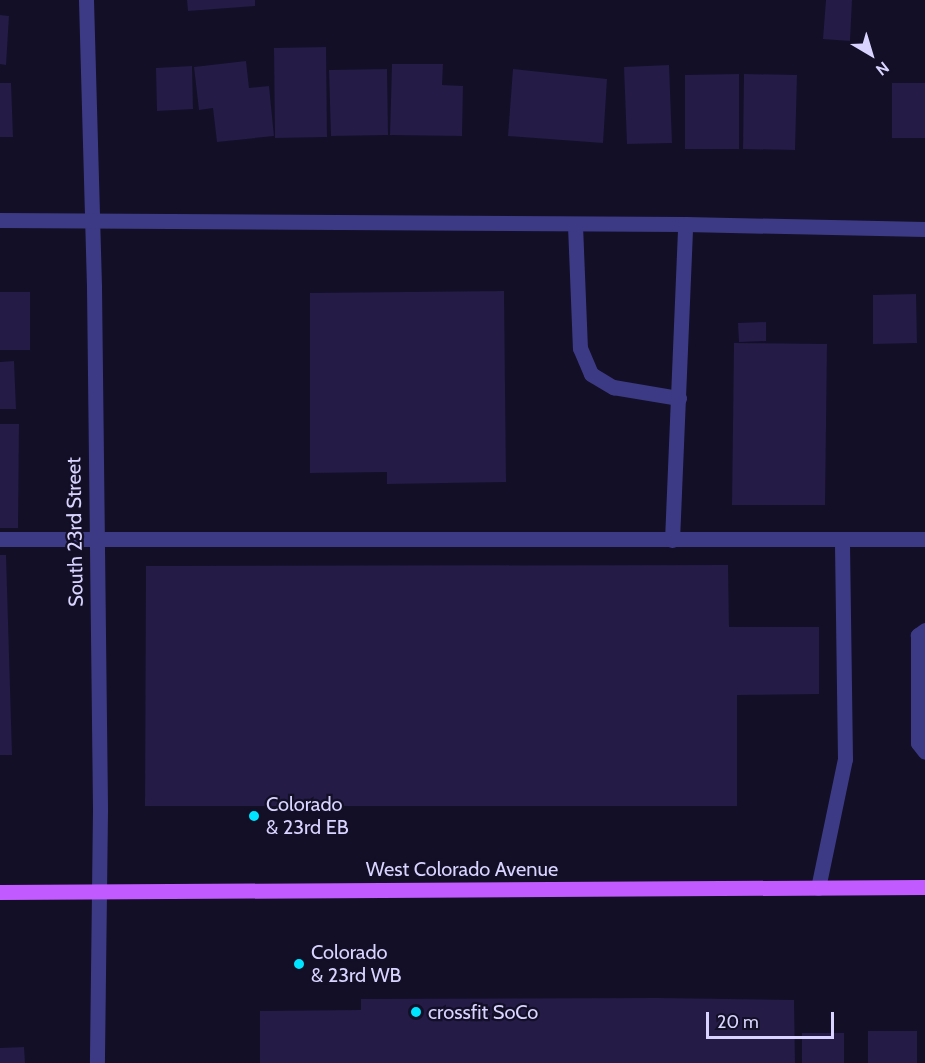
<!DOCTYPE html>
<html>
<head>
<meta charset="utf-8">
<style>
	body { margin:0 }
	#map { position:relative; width:925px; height:1063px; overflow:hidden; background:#130f26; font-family:Cabin,sans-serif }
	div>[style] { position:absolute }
	.building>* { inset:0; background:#241b47 }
	.service>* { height:15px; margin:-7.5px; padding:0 7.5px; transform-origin:7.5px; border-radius:7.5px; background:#3d3a85 }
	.minor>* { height:15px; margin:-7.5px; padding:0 7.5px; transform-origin:7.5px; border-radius:7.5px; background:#3d3a85 }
	.primary>* { height:15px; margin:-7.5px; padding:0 7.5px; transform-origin:7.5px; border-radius:7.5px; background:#c25bff }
	.dots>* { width:16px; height:16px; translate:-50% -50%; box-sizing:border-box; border:3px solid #130f26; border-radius:50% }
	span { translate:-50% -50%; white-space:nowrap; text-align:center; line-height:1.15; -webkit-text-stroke:4.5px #130f26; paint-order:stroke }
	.street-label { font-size:20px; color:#d9d4ff }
	.poi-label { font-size:20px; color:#d9d4ff }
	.left { translate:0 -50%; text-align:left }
	.north { position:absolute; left:841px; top:24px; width:60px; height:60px; -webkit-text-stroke:4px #130f26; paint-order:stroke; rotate:142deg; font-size:16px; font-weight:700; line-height:24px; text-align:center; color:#d9d4ff }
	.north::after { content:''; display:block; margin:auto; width:21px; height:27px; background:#d9d4ff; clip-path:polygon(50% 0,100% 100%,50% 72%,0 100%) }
	.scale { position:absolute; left:706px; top:1012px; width:128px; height:27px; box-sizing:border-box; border:3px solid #d9d4ff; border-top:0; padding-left:8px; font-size:18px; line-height:21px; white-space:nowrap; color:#d9d4ff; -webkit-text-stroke:4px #130f26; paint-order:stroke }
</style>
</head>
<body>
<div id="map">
	<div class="building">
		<i style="clip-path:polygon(187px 0,255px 0,255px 6px,188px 11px)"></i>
		<i style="clip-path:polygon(826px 0,852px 0,850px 41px,823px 39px)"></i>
		<i style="clip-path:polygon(0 15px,9px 16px,6px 65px,0 64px)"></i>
		<i style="clip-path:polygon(326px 47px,327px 137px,275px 138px,274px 48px)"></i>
		<i style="clip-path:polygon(246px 61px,249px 88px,269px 86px,274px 136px,217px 142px,213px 108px,199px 110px,194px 67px)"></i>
		<i style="clip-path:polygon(392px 64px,443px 64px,442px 85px,463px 86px,462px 136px,390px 135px)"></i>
		<i style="clip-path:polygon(669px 65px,672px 143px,627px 144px,624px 67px)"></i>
		<i style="clip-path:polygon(192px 66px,193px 109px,157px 111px,156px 68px)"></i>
		<i style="clip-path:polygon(387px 69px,388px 135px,331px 136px,329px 70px)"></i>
		<i style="clip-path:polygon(513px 69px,607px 79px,603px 143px,508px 136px)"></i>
		<i style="clip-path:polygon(739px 74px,739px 149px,685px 149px,685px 75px)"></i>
		<i style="clip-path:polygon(744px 74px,797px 75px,795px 150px,743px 149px)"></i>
		<i style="clip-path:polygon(0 83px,11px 83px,13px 137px,0 137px)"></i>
		<i style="clip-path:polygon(892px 83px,925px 83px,925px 138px,892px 138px)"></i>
		<i style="clip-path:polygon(504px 291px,506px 482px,387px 484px,387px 472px,310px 473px,310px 293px)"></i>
		<i style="clip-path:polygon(0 292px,30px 292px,30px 350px,0 350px)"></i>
		<i style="clip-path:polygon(916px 294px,917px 343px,873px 344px,873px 295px)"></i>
		<i style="clip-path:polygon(766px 322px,766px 341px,739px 342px,738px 323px)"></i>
		<i style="clip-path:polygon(734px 343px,827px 344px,825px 505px,732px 505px)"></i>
		<i style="clip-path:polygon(14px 361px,16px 409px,0 409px,0 362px)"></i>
		<i style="clip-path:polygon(0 424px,19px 424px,18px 528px,0 528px)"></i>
		<i style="clip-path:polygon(0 555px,6px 555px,12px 755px,0 755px)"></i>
		<i style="clip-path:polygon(728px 565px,729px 627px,819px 627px,819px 694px,737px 695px,737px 806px,145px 806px,146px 566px)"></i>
		<i style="clip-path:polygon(658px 998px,794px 1000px,795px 1063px,260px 1063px,260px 1011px,361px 1010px,361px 999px)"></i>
		<i style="clip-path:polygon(868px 1031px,917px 1031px,917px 1063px,868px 1063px)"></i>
		<i style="clip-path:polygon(802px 1033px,844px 1033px,844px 1063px,802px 1063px)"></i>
		<i style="clip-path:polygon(24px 1047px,25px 1063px,0 1063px,0 1048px)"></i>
	</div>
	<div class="service">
		<i style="left:575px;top:225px;width:123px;rotate:87.7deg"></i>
		<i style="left:580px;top:348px;width:28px;rotate:67deg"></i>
		<i style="left:591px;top:374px;width:26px;rotate:31deg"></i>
		<i style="left:613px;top:387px;width:67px;rotate:9.5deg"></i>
		<i style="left:0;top:539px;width:925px"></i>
		<i style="left:672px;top:540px;width:316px;rotate:-87.6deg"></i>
		<i style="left:925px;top:630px;width:9px;rotate:144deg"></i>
		<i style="left:918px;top:635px;width:108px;rotate:90deg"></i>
		<i style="left:918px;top:743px;width:11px;rotate:52deg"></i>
		<i style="left:818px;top:888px;width:132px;rotate:-78.2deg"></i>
		<i style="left:845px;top:759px;width:219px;rotate:-90.8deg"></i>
	</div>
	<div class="minor">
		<i style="left:86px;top:0;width:287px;rotate:88.4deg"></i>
		<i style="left:94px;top:287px;width:523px;rotate:89.34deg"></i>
		<i style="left:100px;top:810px;width:253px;rotate:90.7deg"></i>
		<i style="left:0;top:220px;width:685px;rotate:0.33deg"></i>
		<i style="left:685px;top:224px;width:240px;rotate:1.2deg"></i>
	</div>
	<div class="primary">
		<i style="left:0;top:892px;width:925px;rotate:-0.31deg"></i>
	</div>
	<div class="dots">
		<i style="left:254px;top:816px;background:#00e5ff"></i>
		<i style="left:299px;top:964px;background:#00e5ff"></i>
		<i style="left:416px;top:1012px;background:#00e5ff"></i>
	</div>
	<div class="street-label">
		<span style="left:75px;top:532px;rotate:-91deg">South 23rd Street</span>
		<span style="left:462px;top:869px">West Colorado Avenue</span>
	</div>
	<div class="poi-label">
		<span class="left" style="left:266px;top:816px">Colorado<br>&amp; 23rd EB</span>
		<span class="left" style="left:311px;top:964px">Colorado<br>&amp; 23rd WB</span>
		<span class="left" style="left:428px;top:1012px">crossfit SoCo</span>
	</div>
	<div class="north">N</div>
	<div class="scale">20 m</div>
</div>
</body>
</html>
